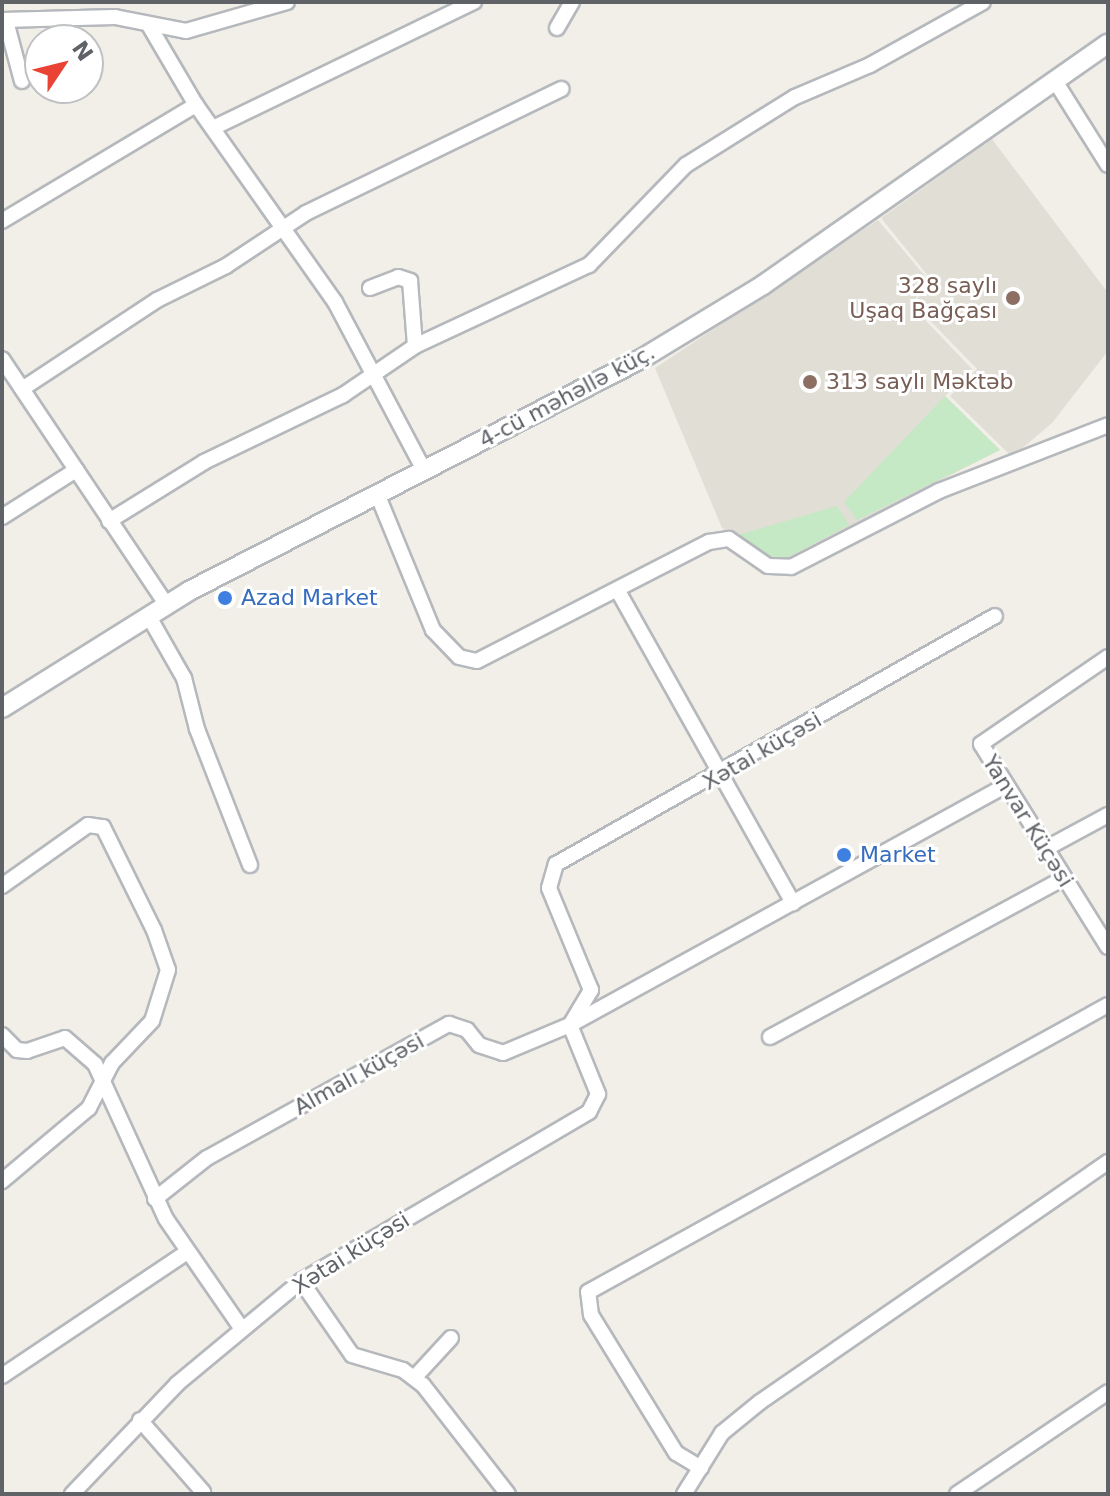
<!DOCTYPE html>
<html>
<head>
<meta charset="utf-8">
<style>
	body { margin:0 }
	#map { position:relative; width:1110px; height:1496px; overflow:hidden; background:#f1efe8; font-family:"DejaVu Sans",sans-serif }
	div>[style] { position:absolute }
	.education>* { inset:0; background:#e1ded6 }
	.green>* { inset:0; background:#c5e8c5 }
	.roads { filter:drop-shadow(2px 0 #b5b8bc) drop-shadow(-2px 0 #b5b8bc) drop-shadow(0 2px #b5b8bc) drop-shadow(0 -2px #b5b8bc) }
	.minor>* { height:14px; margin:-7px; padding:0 7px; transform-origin:7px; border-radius:7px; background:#fff }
	.tertiary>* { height:18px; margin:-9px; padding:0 9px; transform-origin:9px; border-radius:9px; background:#fff }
	.dots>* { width:22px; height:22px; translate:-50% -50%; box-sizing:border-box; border:4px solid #fff; border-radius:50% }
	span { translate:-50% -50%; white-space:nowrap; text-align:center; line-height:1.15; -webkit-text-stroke:6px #fff; paint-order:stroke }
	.education-label { font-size:22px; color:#785e54 }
	.right { translate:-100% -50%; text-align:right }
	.left { translate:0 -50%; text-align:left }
	.street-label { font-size:22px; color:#5f6368 }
	.shop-label { font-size:22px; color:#366cbe }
	.frame { position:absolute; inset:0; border:4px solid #5f6368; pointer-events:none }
	.north { position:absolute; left:24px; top:24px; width:80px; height:80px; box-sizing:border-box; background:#fff; border:2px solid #bfc1c3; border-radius:50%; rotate:55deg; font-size:22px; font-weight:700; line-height:32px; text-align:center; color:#5f6368 }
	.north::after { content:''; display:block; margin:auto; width:28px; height:36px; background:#ea4335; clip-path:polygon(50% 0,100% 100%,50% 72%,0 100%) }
</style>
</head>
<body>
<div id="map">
	<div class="education">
		<i style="clip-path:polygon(992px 139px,1108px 293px,1108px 351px,1052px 423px,1012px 457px,950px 396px,977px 369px,913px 303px,933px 282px,881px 218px)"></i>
		<i style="clip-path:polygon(878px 220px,930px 282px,910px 304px,972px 369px,945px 396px,1000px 450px,779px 562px,722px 528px,655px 368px)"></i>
	</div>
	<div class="green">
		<i style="clip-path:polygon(945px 396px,1000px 450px,857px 520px,844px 502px)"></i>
		<i style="clip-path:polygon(837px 506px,849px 525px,779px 562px,738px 535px)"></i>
	</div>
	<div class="roads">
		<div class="minor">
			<i style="left:2px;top:20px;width:113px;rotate:-1.5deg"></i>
			<i style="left:115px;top:17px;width:72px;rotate:11.2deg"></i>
			<i style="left:186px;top:31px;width:105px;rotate:-16deg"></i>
			<i style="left:6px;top:21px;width:62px;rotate:75.1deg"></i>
			<i style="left:150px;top:27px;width:91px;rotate:59.5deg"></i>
			<i style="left:196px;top:105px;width:241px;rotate:54.8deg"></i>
			<i style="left:335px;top:302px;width:192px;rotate:62.1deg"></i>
			<i style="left:557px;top:28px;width:30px;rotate:-60deg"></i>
			<i style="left:1055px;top:81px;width:99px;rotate:57.8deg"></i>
			<i style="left:213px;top:128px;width:290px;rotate:-25.8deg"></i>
			<i style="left:2px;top:221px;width:226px;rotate:-30.9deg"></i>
			<i style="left:370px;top:288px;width:30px;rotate:-21deg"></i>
			<i style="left:398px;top:277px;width:13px;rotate:18deg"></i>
			<i style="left:410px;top:281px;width:65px;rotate:85.6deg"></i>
			<i style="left:2px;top:359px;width:295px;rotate:56.2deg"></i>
			<i style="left:22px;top:389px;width:162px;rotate:-33.4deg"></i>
			<i style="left:157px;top:300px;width:77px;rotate:-26.2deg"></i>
			<i style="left:226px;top:266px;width:96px;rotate:-33.5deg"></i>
			<i style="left:306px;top:213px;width:284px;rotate:-25.9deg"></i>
			<i style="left:378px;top:496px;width:145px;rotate:67.7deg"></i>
			<i style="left:433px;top:630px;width:37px;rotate:46deg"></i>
			<i style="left:459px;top:657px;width:18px;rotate:13deg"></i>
			<i style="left:477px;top:661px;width:261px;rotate:-27.2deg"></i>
			<i style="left:709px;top:542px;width:20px;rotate:-9deg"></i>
			<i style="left:729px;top:539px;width:47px;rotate:34.7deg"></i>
			<i style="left:768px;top:566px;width:23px;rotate:2deg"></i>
			<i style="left:791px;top:567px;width:166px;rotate:-27.2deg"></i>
			<i style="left:939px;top:491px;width:181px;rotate:-21.3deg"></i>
			<i style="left:2px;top:517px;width:88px;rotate:-32.4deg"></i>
			<i style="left:109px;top:521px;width:112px;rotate:-31.8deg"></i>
			<i style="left:204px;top:462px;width:154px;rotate:-25.7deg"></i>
			<i style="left:343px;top:395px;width:87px;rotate:-34.2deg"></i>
			<i style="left:415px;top:346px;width:192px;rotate:-25deg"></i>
			<i style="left:589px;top:265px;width:139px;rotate:-45.9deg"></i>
			<i style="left:686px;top:165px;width:128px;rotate:-32deg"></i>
			<i style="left:795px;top:97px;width:82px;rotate:-23.1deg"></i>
			<i style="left:870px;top:65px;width:129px;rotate:-29.1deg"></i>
			<i style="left:618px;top:591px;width:358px;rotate:60.7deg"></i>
			<i style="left:148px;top:615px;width:73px;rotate:60.3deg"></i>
			<i style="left:184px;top:678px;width:53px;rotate:75.7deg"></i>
			<i style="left:197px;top:729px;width:146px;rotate:68.7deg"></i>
			<i style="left:1108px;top:657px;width:154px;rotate:145.6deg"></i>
			<i style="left:981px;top:744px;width:239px;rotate:58deg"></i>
			<i style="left:1045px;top:849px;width:72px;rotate:-28.4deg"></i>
			<i style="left:2px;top:886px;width:105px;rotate:-35.3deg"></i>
			<i style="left:88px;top:825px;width:15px;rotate:8deg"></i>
			<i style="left:103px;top:827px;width:115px;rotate:63.7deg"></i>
			<i style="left:154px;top:930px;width:42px;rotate:70.7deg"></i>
			<i style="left:168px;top:970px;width:53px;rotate:107.4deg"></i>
			<i style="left:152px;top:1021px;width:58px;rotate:133.6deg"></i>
			<i style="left:112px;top:1063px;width:51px;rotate:117.1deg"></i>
			<i style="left:89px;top:1108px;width:114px;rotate:140deg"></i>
			<i style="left:2px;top:1035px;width:21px;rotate:45deg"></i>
			<i style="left:17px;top:1050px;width:10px;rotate:6deg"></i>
			<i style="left:27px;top:1051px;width:40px;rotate:-18.9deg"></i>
			<i style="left:65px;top:1038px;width:40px;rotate:41deg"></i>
			<i style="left:95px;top:1064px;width:170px;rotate:65.4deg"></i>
			<i style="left:166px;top:1219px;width:134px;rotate:55.4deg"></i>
			<i style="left:770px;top:1037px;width:334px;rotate:-28.4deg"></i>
			<i style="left:155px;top:1199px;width:66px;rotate:-38.3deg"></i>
			<i style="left:207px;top:1158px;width:277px;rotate:-29deg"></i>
			<i style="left:449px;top:1024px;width:19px;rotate:18deg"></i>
			<i style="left:467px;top:1030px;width:19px;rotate:51deg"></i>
			<i style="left:479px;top:1045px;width:25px;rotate:18deg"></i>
			<i style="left:503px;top:1053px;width:73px;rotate:-22.7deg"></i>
			<i style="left:570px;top:1025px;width:41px;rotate:-59deg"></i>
			<i style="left:591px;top:990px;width:110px;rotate:-112.4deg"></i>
			<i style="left:549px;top:888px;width:25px;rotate:-74deg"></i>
			<i style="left:556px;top:864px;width:504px;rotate:-29.46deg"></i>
			<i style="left:301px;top:1281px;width:90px;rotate:55.4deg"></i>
			<i style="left:352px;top:1355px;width:53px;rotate:16.4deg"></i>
			<i style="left:403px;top:1370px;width:25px;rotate:37deg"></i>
			<i style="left:423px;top:1385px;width:138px;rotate:52.1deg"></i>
			<i style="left:2px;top:1376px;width:221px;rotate:-33.8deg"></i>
			<i style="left:415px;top:1377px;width:53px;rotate:-47.3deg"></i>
			<i style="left:140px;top:1420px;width:96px;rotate:48.8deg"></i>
			<i style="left:701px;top:1468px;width:29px;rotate:-149deg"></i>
			<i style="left:676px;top:1453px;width:162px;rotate:-121.6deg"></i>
			<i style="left:591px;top:1315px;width:23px;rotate:-97deg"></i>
			<i style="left:588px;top:1292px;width:594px;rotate:-28.9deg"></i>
			<i style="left:72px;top:1494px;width:152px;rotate:-46.3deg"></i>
			<i style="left:177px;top:1384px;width:161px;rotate:-39.7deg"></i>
			<i style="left:301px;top:1281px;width:334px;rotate:-30.4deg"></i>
			<i style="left:589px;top:1112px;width:20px;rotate:-63deg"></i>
			<i style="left:598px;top:1094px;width:74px;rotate:-112.1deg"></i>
			<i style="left:570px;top:1025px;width:495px;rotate:-28.8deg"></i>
			<i style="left:684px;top:1494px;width:72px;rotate:-58.1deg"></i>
			<i style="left:722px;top:1433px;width:49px;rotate:-39.2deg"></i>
			<i style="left:760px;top:1402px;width:423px;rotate:-34.6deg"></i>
			<i style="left:957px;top:1494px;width:182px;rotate:-34deg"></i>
		</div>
		<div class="tertiary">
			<i style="left:2px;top:708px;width:221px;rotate:-32deg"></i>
			<i style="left:189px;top:591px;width:510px;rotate:-27.17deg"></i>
			<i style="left:643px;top:358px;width:140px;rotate:-31.3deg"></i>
			<i style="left:763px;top:285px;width:421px;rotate:-35deg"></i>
		</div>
	</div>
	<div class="dots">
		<i style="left:1013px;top:298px;background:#8d6e63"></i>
		<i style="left:810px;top:382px;background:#8d6e63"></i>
		<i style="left:225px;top:598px;background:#3f7fe0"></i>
		<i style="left:844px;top:855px;background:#3f7fe0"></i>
	</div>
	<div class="education-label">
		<span class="right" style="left:997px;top:298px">328 saylı<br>Uşaq Bağçası</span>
		<span class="left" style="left:826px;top:382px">313 saylı Məktəb</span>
	</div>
	<div class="street-label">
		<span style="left:567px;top:396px;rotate:-28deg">4-cü məhəllə küç.</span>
		<span style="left:762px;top:751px;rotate:-30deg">Xətai küçəsi</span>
		<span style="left:1028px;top:821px;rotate:58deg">Yanvar Küçəsi</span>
		<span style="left:359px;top:1074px;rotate:-29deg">Almalı küçəsi</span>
		<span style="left:351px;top:1253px;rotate:-32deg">Xətai küçəsi</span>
	</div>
	<div class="shop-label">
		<span class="left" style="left:241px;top:598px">Azad Market</span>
		<span class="left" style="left:860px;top:855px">Market</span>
	</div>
	<div class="frame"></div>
	<div class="north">N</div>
</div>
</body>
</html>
